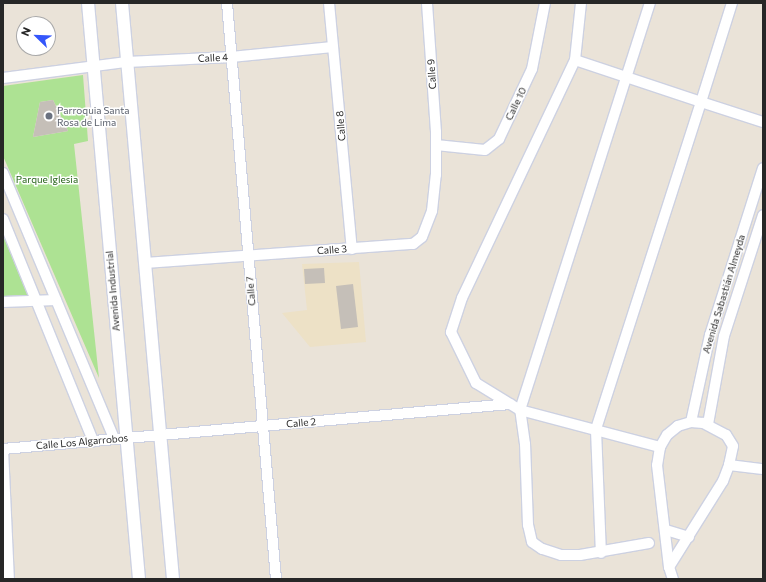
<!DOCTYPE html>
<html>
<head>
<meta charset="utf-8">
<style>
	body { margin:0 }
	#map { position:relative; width:766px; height:582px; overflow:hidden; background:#eae3d8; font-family:Commissioner,sans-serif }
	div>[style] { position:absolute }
	.education>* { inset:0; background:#ede1c6 }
	.green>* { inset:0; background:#ade293 }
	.building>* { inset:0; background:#c5bfb8 }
	.roads { filter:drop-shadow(1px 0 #cdd1e1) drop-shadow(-1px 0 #cdd1e1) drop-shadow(0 1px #cdd1e1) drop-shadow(0 -1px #cdd1e1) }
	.minor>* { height:10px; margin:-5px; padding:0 5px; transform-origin:5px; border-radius:5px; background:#fff }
	.tertiary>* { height:12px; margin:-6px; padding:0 6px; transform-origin:6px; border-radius:6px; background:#fff }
	.dots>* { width:11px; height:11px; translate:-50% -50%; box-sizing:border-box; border:2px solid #fff; border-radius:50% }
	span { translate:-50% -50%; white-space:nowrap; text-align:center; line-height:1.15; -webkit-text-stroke:3px #fff; paint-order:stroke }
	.street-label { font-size:10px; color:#272727 }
	.worship-label { font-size:10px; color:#5b616d }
	.left { translate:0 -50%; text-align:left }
	.park-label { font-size:10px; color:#266318 }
	.frame { position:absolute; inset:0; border:4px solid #272727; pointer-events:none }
	.north { position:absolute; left:16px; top:16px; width:40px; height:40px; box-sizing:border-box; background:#fff; border:1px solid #a9a9a9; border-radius:50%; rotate:293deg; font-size:11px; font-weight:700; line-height:16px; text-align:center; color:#272727 }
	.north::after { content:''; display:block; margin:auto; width:14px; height:18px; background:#3456fb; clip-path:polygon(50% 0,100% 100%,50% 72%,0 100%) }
</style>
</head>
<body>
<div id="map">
	<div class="education">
		<i style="clip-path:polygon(359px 262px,366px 342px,310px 347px,282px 313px,307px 310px,302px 264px)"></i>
	</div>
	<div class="green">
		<i style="clip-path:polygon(evenodd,83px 75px,88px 141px,74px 144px,99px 378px,3px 156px,3px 86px,83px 75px,53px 100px,68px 131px,33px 137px,40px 102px,53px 100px)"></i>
		<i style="clip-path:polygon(3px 227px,31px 297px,3px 299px)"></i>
	</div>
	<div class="building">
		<i style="clip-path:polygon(53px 100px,68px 131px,33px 137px,40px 102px)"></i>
		<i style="clip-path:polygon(324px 268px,325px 283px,305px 284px,304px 269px)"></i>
		<i style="clip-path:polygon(353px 284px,358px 327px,341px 329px,336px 286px)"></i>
	</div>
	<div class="roads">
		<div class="minor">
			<i style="left:227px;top:3px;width:578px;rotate:85.14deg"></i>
			<i style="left:329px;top:3px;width:247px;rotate:84.7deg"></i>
			<i style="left:581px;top:3px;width:57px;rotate:96deg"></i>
			<i style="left:575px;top:60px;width:263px;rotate:115.4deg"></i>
			<i style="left:462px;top:298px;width:36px;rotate:108deg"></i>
			<i style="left:451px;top:332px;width:57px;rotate:63.9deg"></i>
			<i style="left:476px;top:383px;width:52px;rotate:31.5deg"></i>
			<i style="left:520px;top:410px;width:145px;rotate:14.8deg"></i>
			<i style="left:732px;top:3px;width:104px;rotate:107.4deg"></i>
			<i style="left:701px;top:102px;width:65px;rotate:17.9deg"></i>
			<i style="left:575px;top:60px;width:133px;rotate:18.4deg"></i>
			<i style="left:701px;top:102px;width:344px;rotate:107.8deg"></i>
			<i style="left:596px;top:430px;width:123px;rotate:87.7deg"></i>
			<i style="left:3px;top:78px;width:125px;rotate:-7.4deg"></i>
			<i style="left:127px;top:62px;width:104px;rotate:-2.8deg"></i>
			<i style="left:231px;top:57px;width:102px;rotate:-5.6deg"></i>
			<i style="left:436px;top:145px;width:49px;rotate:5.8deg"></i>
			<i style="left:485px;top:150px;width:18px;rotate:-38deg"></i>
			<i style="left:499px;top:139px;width:77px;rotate:-64.8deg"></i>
			<i style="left:532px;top:69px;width:67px;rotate:-78.9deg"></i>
			<i style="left:3px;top:173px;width:288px;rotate:67.3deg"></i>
			<i style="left:3px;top:219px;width:240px;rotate:67.9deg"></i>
			<i style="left:145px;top:263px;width:269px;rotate:-4.1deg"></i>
			<i style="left:413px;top:244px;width:11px;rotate:-38deg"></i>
			<i style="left:422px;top:237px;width:28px;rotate:-69deg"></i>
			<i style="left:432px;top:211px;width:36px;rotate:-84deg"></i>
			<i style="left:436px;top:175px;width:43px;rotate:-90deg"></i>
			<i style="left:436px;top:132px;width:129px;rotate:-94deg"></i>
			<i style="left:3px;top:302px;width:53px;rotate:-2.2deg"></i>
			<i style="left:691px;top:422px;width:89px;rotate:-77.7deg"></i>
			<i style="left:710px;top:335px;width:175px;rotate:-72.4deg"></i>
			<i style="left:708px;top:424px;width:89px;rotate:-79.7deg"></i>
			<i style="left:724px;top:336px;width:127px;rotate:-72.1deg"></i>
			<i style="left:3px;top:449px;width:509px;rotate:-5.07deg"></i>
			<i style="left:3px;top:449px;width:130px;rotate:87.4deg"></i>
			<i style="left:729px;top:465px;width:34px;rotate:7deg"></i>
			<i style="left:666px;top:530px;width:24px;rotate:17deg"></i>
			<i style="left:649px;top:543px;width:70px;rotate:170.1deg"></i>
			<i style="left:580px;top:555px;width:19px;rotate:180deg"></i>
			<i style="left:561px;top:555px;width:20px;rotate:-162deg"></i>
			<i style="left:542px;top:549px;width:12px;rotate:-145deg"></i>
			<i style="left:532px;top:542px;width:17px;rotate:-103deg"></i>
			<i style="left:528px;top:525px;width:81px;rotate:-92.1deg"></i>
			<i style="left:525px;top:444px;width:34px;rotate:-98deg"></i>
			<i style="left:520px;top:410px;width:427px;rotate:-72.3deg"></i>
			<i style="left:669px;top:567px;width:102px;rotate:-57.9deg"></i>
			<i style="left:723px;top:481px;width:17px;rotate:-69deg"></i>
			<i style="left:729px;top:465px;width:19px;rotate:-78deg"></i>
			<i style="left:733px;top:446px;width:13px;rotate:-122deg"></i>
			<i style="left:726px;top:435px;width:26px;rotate:-152deg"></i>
			<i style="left:703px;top:423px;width:12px;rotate:-175deg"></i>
			<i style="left:691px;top:422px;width:14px;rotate:163deg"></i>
			<i style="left:678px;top:426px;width:14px;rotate:141deg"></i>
			<i style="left:667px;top:435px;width:14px;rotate:120deg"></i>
			<i style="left:660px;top:447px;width:18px;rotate:99deg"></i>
			<i style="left:657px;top:465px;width:103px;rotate:83.3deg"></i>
			<i style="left:669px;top:567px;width:13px;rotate:72deg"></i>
		</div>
		<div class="tertiary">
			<i style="left:88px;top:3px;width:578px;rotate:84.94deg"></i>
			<i style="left:122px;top:3px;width:578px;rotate:84.94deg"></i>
		</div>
	</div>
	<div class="dots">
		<i style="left:49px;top:116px;background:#6b7280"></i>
	</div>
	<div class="street-label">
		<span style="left:213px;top:58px;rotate:-3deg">Calle 4</span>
		<span style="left:432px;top:74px;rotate:-94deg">Calle 9</span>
		<span style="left:516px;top:104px;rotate:-64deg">Calle 10</span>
		<span style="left:341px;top:126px;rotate:-95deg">Calle 8</span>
		<span style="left:332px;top:250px;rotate:-4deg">Calle 3</span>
		<span style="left:113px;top:291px;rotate:-95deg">Avenida Industrial</span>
		<span style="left:251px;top:291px;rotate:-95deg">Calle 7</span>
		<span style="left:724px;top:294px;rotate:-73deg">Avenida Sabastián Almeyda</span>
		<span style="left:301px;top:423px;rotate:-5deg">Calle 2</span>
		<span style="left:82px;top:442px;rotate:-5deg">Calle Los Algarrobos</span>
	</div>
	<div class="worship-label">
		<span class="left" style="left:57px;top:116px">Parroquia Santa<br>Rosa de Lima</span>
	</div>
	<div class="park-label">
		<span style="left:47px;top:180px">Parque Iglesia</span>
	</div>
	<div class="frame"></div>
	<div class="north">N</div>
</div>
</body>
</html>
